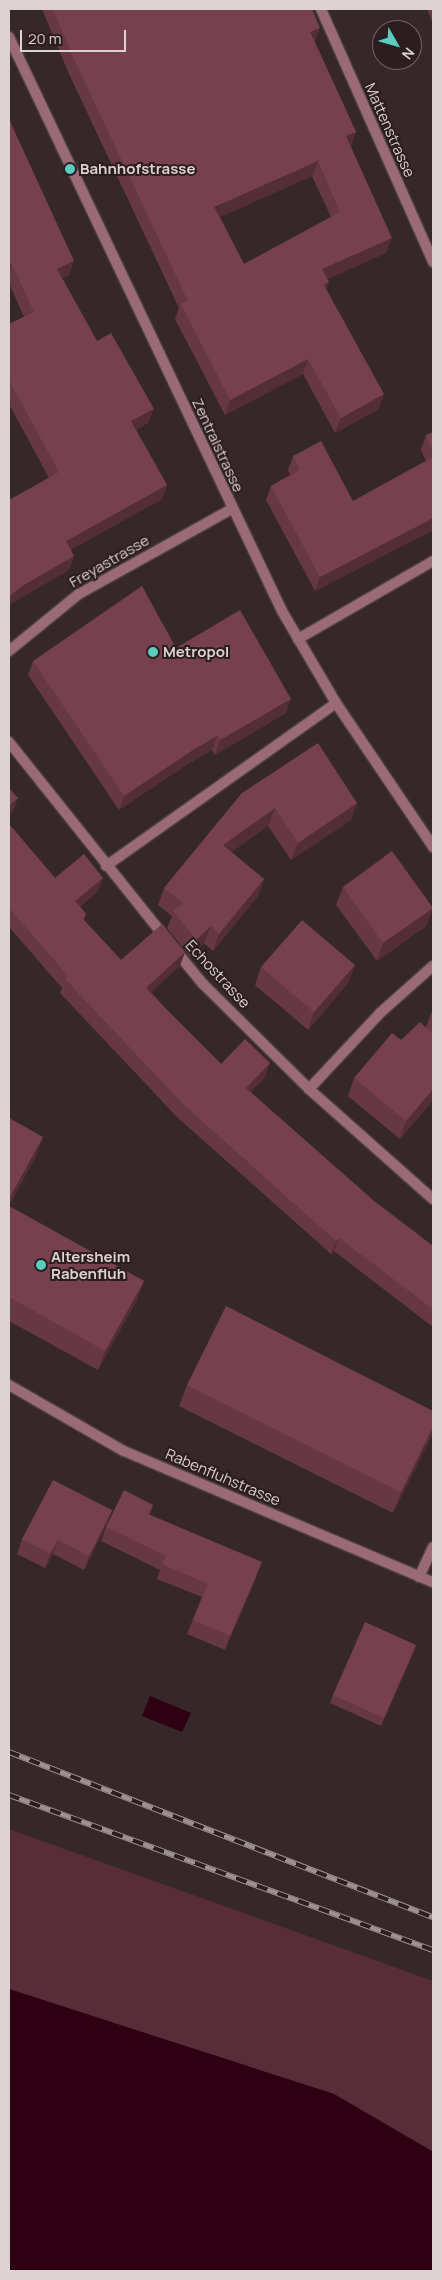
<!DOCTYPE html>
<html>
<head>
<meta charset="utf-8">
<style>
	body { margin:0 }
	#map { position:relative; width:442px; height:2280px; overflow:hidden; background:#36272a; font-family:Manrope,sans-serif }
	div>[style] { position:absolute }
	.green>* { inset:0; background:#592c39 }
	.water>* { inset:0; background:#2f0012 }
	.roads { filter:drop-shadow(1px 0 #514245) drop-shadow(-1px 0 #514245) drop-shadow(0 1px #514245) drop-shadow(0 -1px #514245) }
	.minor>* { height:10px; margin:-5px; padding:0 5px; transform-origin:5px; border-radius:5px; background:#9a6b77 }
	.tertiary>* { height:10px; margin:-5px; padding:0 5px; transform-origin:5px; border-radius:5px; background:#9a6b77 }
	.rail>* { height:5.5px; margin-top:-2.75px; transform-origin:0; background:repeating-linear-gradient(90deg,#2c1d21 0 11px,#9d9194 0 22px); box-sizing:border-box; border-block:1px solid #9d9194 }
	.wall>* { inset:0; background:#663744 }
	.shaded-wall>* { inset:0; background:#532d37 }
	.building>* { inset:0; background:#77404f }
	.dots>* { width:14px; height:14px; translate:-50% -50%; box-sizing:border-box; border:2px solid #2c1d21; border-radius:50% }
	span { translate:-50% -50%; white-space:nowrap; text-align:center; line-height:1.15; -webkit-text-stroke:4px #2c1d21; paint-order:stroke }
	.street-label { font-size:15px; color:#dcd2d4 }
	.poi-label { font-size:15px; color:#dcd2d4; font-weight:700 }
	.left { translate:0 -50%; text-align:left }
	.frame { position:absolute; inset:0; border:10px solid #dcd2d4; pointer-events:none }
	.north { position:absolute; left:372px; top:20px; width:50px; height:50px; box-sizing:border-box; background:#2c1d21; border:1px solid #726569; border-radius:50%; rotate:128deg; font-size:14px; font-weight:700; line-height:20px; text-align:center; color:#dcd2d4 }
	.north::after { content:''; display:block; margin:auto; width:18px; height:22px; background:#59cebe; clip-path:polygon(50% 0,100% 100%,50% 72%,0 100%) }
	.scale { position:absolute; left:20px; top:30px; width:106px; height:22px; box-sizing:border-box; border:2px solid #dcd2d4; border-top:0; padding-left:6px; font-size:15px; line-height:18px; white-space:nowrap; color:#dcd2d4; -webkit-text-stroke:4px #2c1d21; paint-order:stroke }
</style>
</head>
<body>
<div id="map">
	<div class="green">
		<i style="clip-path:polygon(9px 1829px,433px 1981px,433px 2151px,334px 2094px,9px 1989px)"></i>
	</div>
	<div class="water">
		<i style="clip-path:polygon(150px 1696px,191px 1713px,182px 1732px,142px 1716px)"></i>
		<i style="clip-path:polygon(9px 1989px,334px 2094px,433px 2152px,433px 2271px,9px 2271px)"></i>
	</div>
	<div class="roads">
		<div class="minor">
			<i style="left:321px;top:9px;width:277px;rotate:66.1deg"></i>
			<i style="left:298px;top:639px;width:156px;rotate:-30deg"></i>
			<i style="left:9px;top:651px;width:90px;rotate:-39.2deg"></i>
			<i style="left:79px;top:594px;width:175px;rotate:-29.1deg"></i>
			<i style="left:9px;top:742px;width:252px;rotate:51.4deg"></i>
			<i style="left:106px;top:866px;width:282px;rotate:-35.3deg"></i>
			<i style="left:175px;top:950px;width:44px;rotate:50.5deg"></i>
			<i style="left:203px;top:984px;width:149px;rotate:44.7deg"></i>
			<i style="left:309px;top:1089px;width:166px;rotate:41.6deg"></i>
			<i style="left:309px;top:1089px;width:104px;rotate:-46.9deg"></i>
			<i style="left:380px;top:1013px;width:71px;rotate:-41.6deg"></i>
			<i style="left:9px;top:1385px;width:133px;rotate:29.9deg"></i>
			<i style="left:124px;top:1451px;width:336px;rotate:23deg"></i>
			<i style="left:419px;top:1577px;width:33px;rotate:-65deg"></i>
		</div>
		<div class="tertiary">
			<i style="left:9px;top:37px;width:636px;rotate:64.56deg"></i>
			<i style="left:282px;top:611px;width:107px;rotate:59.6deg"></i>
			<i style="left:336px;top:703px;width:174px;rotate:56deg"></i>
		</div>
	</div>
	<div class="rail">
		<i style="left:9px;top:1752px;width:455px;rotate:21.3deg"></i>
		<i style="left:9px;top:1795px;width:451px;rotate:20.1deg"></i>
	</div>
	<div class="wall">
		<i style="clip-path:polygon(evenodd,42px 9px,312px 9px,315px 42px,356px 132px,351px 146px,386px 253px,327px 279px,326px 290px,379px 409px,335px 433px,303px 374px,225px 415px,175px 319px,179px 308px,69px 74px,42px 9px,312px 176px,331px 217px,244px 264px,220px 217px,312px 176px)"></i>
		<i style="clip-path:polygon(427px 9px,433px 9px,433px 24px)"></i>
		<i style="clip-path:polygon(9px 119px,69px 275px,62px 278px,97px 341px,148px 423px,136px 430px,167px 485px,162px 499px,70px 550px,74px 556px,69px 570px,17px 600px,49px 478px,9px 404px,9px 324px,24px 317px,9px 283px)"></i>
		<i style="clip-path:polygon(433px 432px,433px 530px,315px 591px,266px 500px,271px 486px,290px 475px,288px 470px,293px 456px,353px 501px,426px 461px,421px 450px,426px 435px)"></i>
		<i style="clip-path:polygon(176px 648px,286px 713px,215px 755px,212px 750px,188px 764px,119px 810px,28px 675px,33px 661px)"></i>
		<i style="clip-path:polygon(242px 793px,357px 803px,351px 820px,291px 860px,268px 826px,231px 852px,264px 879px,258px 896px,213px 951px,204px 943px,190px 957px,167px 928px,172px 916px,158px 905px,164px 888px)"></i>
		<i style="clip-path:polygon(9px 824px,55px 878px,103px 878px,98px 891px,80px 907px,86px 914px,84px 920px,121px 960px,180px 966px,151px 992px,168px 1011px,221px 1064px,270px 1063px,265px 1077px,250px 1092px,374px 1201px,433px 1246px,433px 1327px,334px 1251px,331px 1254px,178px 1118px,60px 993px,62px 988px,9px 927px)"></i>
		<i style="clip-path:polygon(343px 887px,433px 908px,426px 926px,377px 961px,336px 905px)"></i>
		<i style="clip-path:polygon(355px 965px,348px 983px,308px 1030px,255px 985px,261px 967px)"></i>
		<i style="clip-path:polygon(433px 1010px,433px 1100px,400px 1139px,348px 1096px,354px 1078px,401px 1040px,426px 1027px,432px 1011px)"></i>
		<i style="clip-path:polygon(9px 1206px,144px 1281px,137px 1300px,98px 1370px,9px 1321px)"></i>
		<i style="clip-path:polygon(187px 1385px,433px 1411px,433px 1432px,393px 1513px,179px 1406px)"></i>
		<i style="clip-path:polygon(153px 1505px,150px 1515px,257px 1576px,225px 1650px,187px 1634px,202px 1597px,157px 1579px,160px 1570px,101px 1541px,106px 1527px)"></i>
		<i style="clip-path:polygon(112px 1510px,107px 1524px,84px 1570px,53px 1554px,45px 1568px,17px 1554px,22px 1539px)"></i>
		<i style="clip-path:polygon(416px 1645px,381px 1726px,330px 1703px,333px 1695px)"></i>
	</div>
	<div class="shaded-wall">
		<i style="clip-path:polygon(320px 28px,315px 42px,310px 32px)"></i>
		<i style="clip-path:polygon(356px 132px,350px 147px,346px 136px)"></i>
		<i style="clip-path:polygon(318px 161px,312px 176px,209px 222px,214px 207px)"></i>
		<i style="clip-path:polygon(392px 238px,386px 253px,317px 284px,322px 269px)"></i>
		<i style="clip-path:polygon(74px 261px,69px 275px,52px 283px,57px 269px)"></i>
		<i style="clip-path:polygon(12px 264px,9px 272px,9px 265px)"></i>
		<i style="clip-path:polygon(329px 282px,324px 297px,324px 285px)"></i>
		<i style="clip-path:polygon(308px 359px,303px 374px,225px 415px,230px 400px)"></i>
		<i style="clip-path:polygon(384px 394px,379px 409px,335px 433px,341px 418px)"></i>
		<i style="clip-path:polygon(154px 409px,148px 423px,126px 435px,131px 421px)"></i>
		<i style="clip-path:polygon(167px 485px,162px 499px,60px 555px,66px 541px)"></i>
		<i style="clip-path:polygon(433px 518px,433px 530px,315px 591px,320px 577px)"></i>
		<i style="clip-path:polygon(74px 556px,69px 570px,17px 600px,9px 606px,9px 597px,22px 586px)"></i>
		<i style="clip-path:polygon(291px 699px,286px 713px,215px 755px,220px 740px)"></i>
		<i style="clip-path:polygon(217px 736px,212px 750px,188px 764px,119px 810px,124px 796px,193px 750px)"></i>
		<i style="clip-path:polygon(18px 798px,13px 812px,9px 815px,9px 806px)"></i>
		<i style="clip-path:polygon(357px 803px,351px 820px,291px 860px,298px 843px)"></i>
		<i style="clip-path:polygon(275px 808px,268px 826px,217px 863px,223px 845px)"></i>
		<i style="clip-path:polygon(103px 878px,98px 891px,70px 915px,75px 901px)"></i>
		<i style="clip-path:polygon(264px 879px,258px 896px,213px 951px,219px 934px)"></i>
		<i style="clip-path:polygon(433px 908px,426px 926px,377px 961px,383px 943px)"></i>
		<i style="clip-path:polygon(211px 926px,204px 943px,190px 957px,196px 940px)"></i>
		<i style="clip-path:polygon(185px 952px,180px 966px,141px 1001px,146px 988px)"></i>
		<i style="clip-path:polygon(355px 965px,348px 983px,308px 1030px,314px 1012px)"></i>
		<i style="clip-path:polygon(270px 1063px,265px 1077px,241px 1102px,246px 1088px)"></i>
		<i style="clip-path:polygon(433px 1089px,433px 1100px,400px 1139px,406px 1121px)"></i>
		<i style="clip-path:polygon(43px 1137px,36px 1157px,9px 1206px,9px 1199px)"></i>
		<i style="clip-path:polygon(339px 1238px,334px 1251px,331px 1254px,336px 1241px)"></i>
		<i style="clip-path:polygon(144px 1281px,137px 1300px,98px 1370px,105px 1351px)"></i>
		<i style="clip-path:polygon(433px 1427px,433px 1432px,432px 1436px,393px 1513px,401px 1492px)"></i>
		<i style="clip-path:polygon(112px 1510px,107px 1524px,84px 1570px,89px 1556px)"></i>
		<i style="clip-path:polygon(58px 1540px,53px 1554px,45px 1568px,50px 1554px)"></i>
		<i style="clip-path:polygon(262px 1562px,257px 1576px,225px 1650px,230px 1636px)"></i>
		<i style="clip-path:polygon(416px 1645px,414px 1653px,381px 1726px,384px 1718px)"></i>
	</div>
	<div class="building">
		<i style="clip-path:polygon(evenodd,53px 9px,312px 9px,320px 28px,310px 32px,356px 132px,346px 136px,392px 238px,322px 269px,329px 282px,324px 285px,384px 394px,341px 418px,308px 359px,230px 400px,181px 304px,188px 301px,74px 59px,53px 9px,318px 161px,340px 212px,244px 264px,214px 207px,318px 161px)"></i>
		<i style="clip-path:polygon(9px 119px,74px 261px,57px 269px,97px 341px,111px 333px,154px 409px,131px 421px,167px 485px,66px 541px,74px 556px,22px 586px,9px 597px,9px 500px,59px 472px,9px 380px,9px 324px,34px 312px,12px 264px,9px 265px)"></i>
		<i style="clip-path:polygon(433px 432px,433px 451px,426px 435px)"></i>
		<i style="clip-path:polygon(321px 441px,353px 501px,433px 457px,433px 518px,320px 577px,271px 486px,300px 470px,293px 456px)"></i>
		<i style="clip-path:polygon(142px 586px,176px 648px,240px 610px,291px 699px,220px 740px,217px 736px,193px 750px,124px 796px,33px 661px)"></i>
		<i style="clip-path:polygon(318px 743px,357px 803px,298px 843px,275px 808px,223px 845px,264px 879px,219px 934px,211px 926px,196px 940px,173px 911px,183px 903px,164px 888px,242px 793px)"></i>
		<i style="clip-path:polygon(9px 788px,18px 798px,9px 806px)"></i>
		<i style="clip-path:polygon(9px 824px,55px 878px,84px 854px,103px 878px,75px 901px,86px 914px,82px 918px,121px 960px,162px 924px,185px 952px,146px 988px,168px 1011px,221px 1064px,245px 1039px,270px 1063px,246px 1088px,374px 1201px,433px 1246px,433px 1309px,339px 1238px,336px 1241px,183px 1104px,65px 979px,68px 976px,9px 908px)"></i>
		<i style="clip-path:polygon(392px 851px,433px 908px,383px 943px,343px 887px)"></i>
		<i style="clip-path:polygon(302px 920px,355px 965px,314px 1012px,261px 967px)"></i>
		<i style="clip-path:polygon(420px 1022px,433px 1034px,433px 1089px,406px 1121px,354px 1078px,392px 1033px,401px 1040px)"></i>
		<i style="clip-path:polygon(9px 1118px,43px 1137px,9px 1199px)"></i>
		<i style="clip-path:polygon(9px 1206px,144px 1281px,105px 1351px,9px 1297px)"></i>
		<i style="clip-path:polygon(226px 1306px,433px 1411px,433px 1427px,401px 1492px,187px 1385px)"></i>
		<i style="clip-path:polygon(53px 1480px,112px 1510px,89px 1556px,58px 1540px,50px 1554px,22px 1539px)"></i>
		<i style="clip-path:polygon(124px 1490px,153px 1505px,148px 1514px,262px 1562px,230px 1636px,193px 1620px,208px 1584px,162px 1564px,166px 1556px,106px 1527px)"></i>
		<i style="clip-path:polygon(365px 1622px,416px 1645px,384px 1718px,333px 1695px)"></i>
	</div>
	<div class="dots">
		<i style="left:70px;top:169px;background:#59cebe"></i>
		<i style="left:153px;top:652px;background:#59cebe"></i>
		<i style="left:41px;top:1265px;background:#59cebe"></i>
	</div>
	<div class="street-label">
		<span style="left:390px;top:130px;rotate:66deg">Mattenstrasse</span>
		<span style="left:218px;top:445px;rotate:65deg">Zentralstrasse</span>
		<span style="left:109px;top:561px;rotate:-30deg">Freyastrasse</span>
		<span style="left:218px;top:974px;rotate:47deg">Echostrasse</span>
		<span style="left:223px;top:1477px;rotate:23deg">Rabenfluhstrasse</span>
	</div>
	<div class="poi-label">
		<span class="left" style="left:80px;top:169px">Bahnhofstrasse</span>
		<span class="left" style="left:163px;top:652px">Metropol</span>
		<span class="left" style="left:51px;top:1265px">Altersheim<br>Rabenfluh</span>
	</div>
	<div class="frame"></div>
	<div class="north">N</div>
	<div class="scale">20 m</div>
</div>
</body>
</html>
